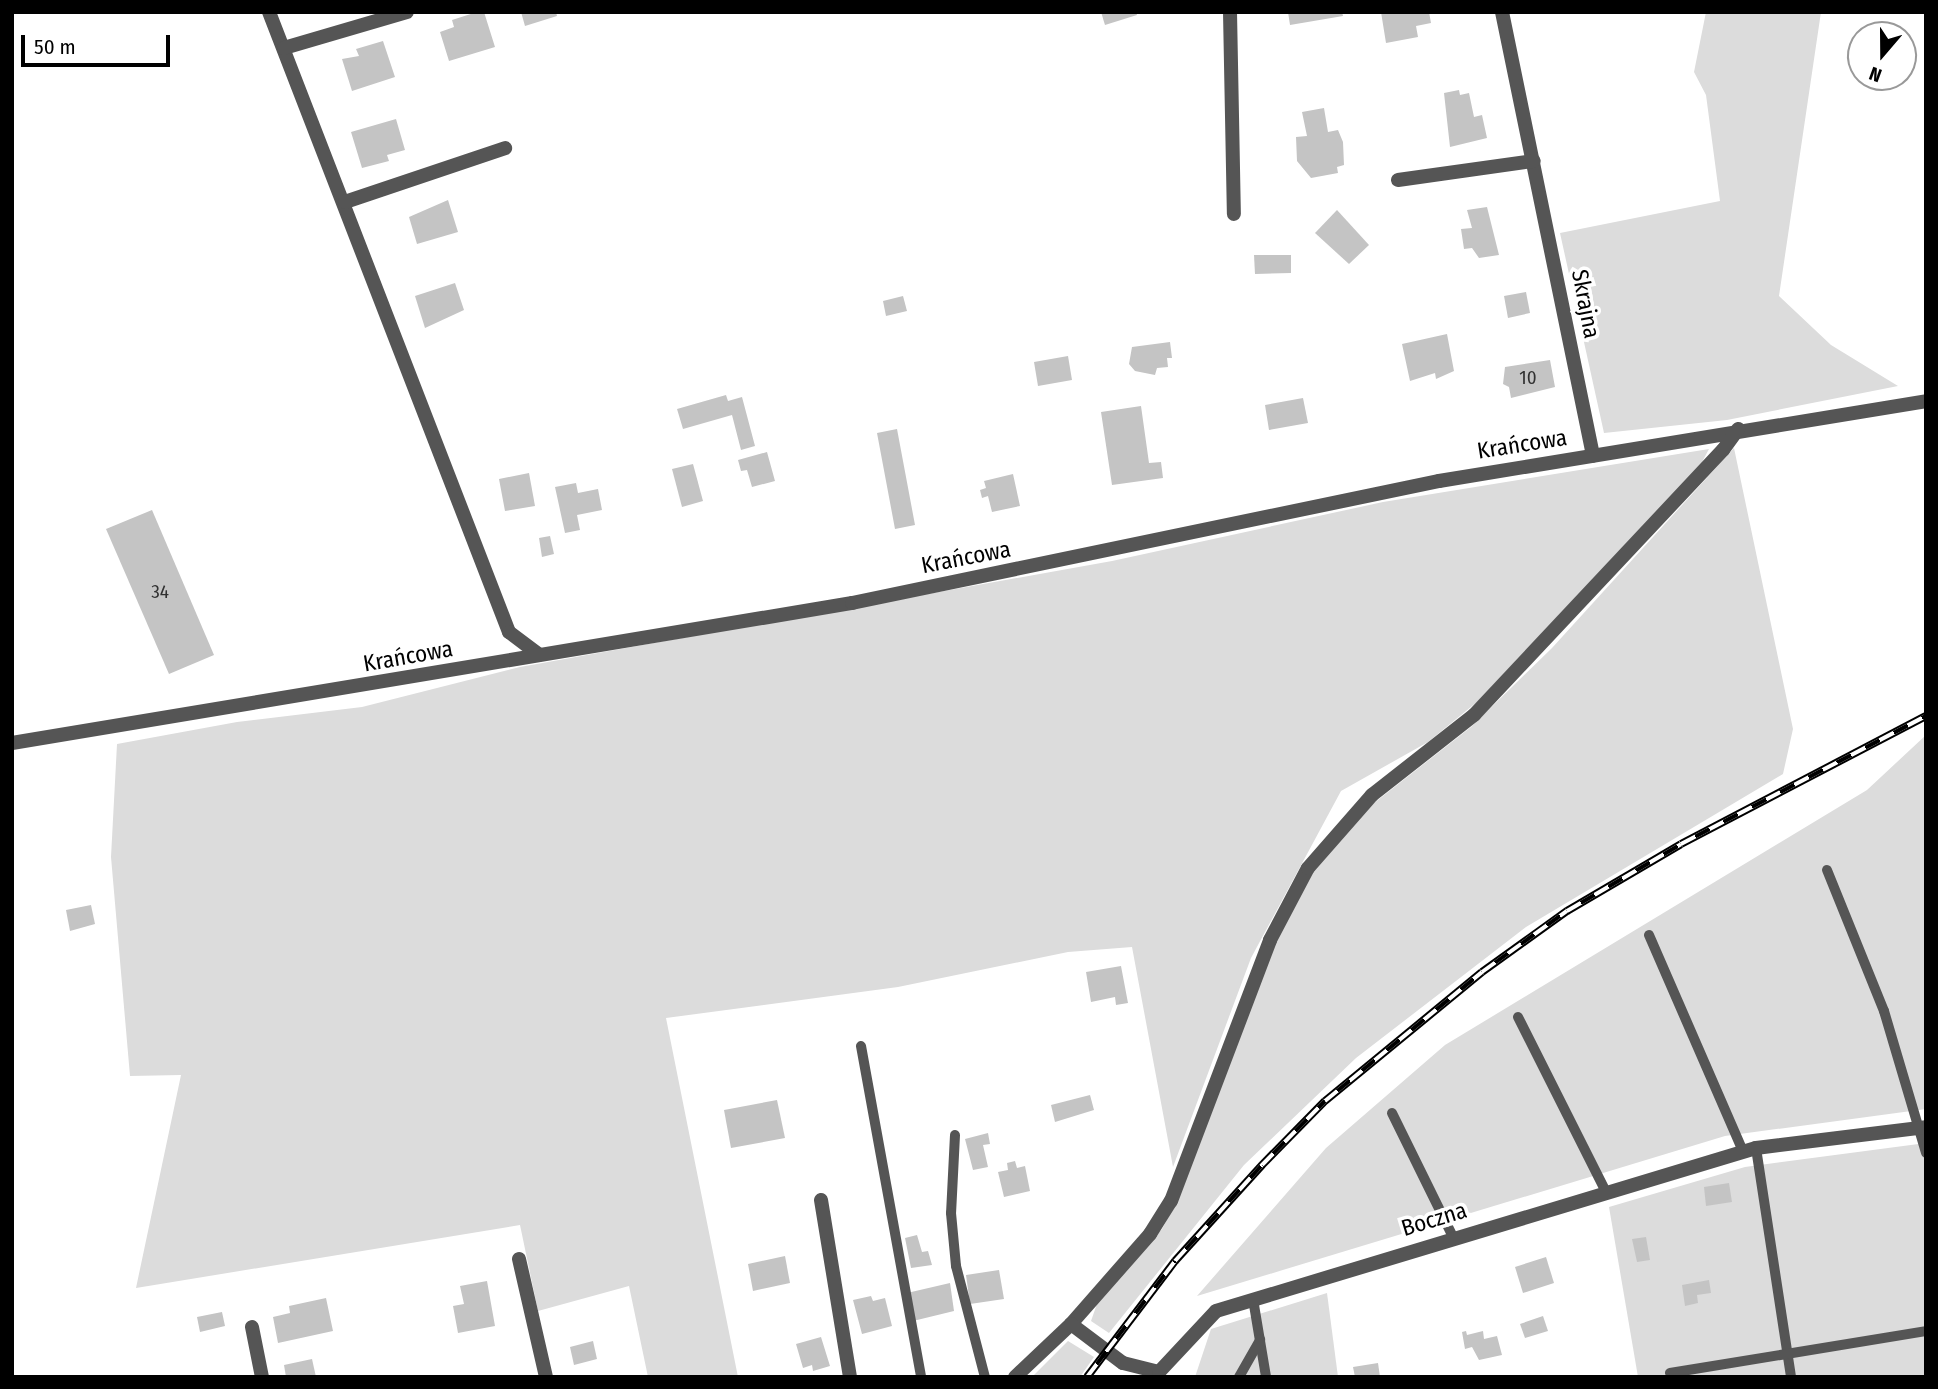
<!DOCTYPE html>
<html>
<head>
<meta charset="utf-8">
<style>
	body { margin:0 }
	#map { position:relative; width:1938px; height:1389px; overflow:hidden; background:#fff; font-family:"Fira Sans Condensed",sans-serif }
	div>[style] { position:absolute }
	.green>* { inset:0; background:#dcdcdc }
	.building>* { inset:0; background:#c4c4c4 }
	.lane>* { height:10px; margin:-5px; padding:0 5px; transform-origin:5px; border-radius:5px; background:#555 }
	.street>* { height:14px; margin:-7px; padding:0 7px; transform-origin:7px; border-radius:7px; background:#555 }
	.rail>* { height:8px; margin-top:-4px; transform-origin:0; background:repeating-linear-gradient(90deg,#fff 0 16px,#000 0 32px); box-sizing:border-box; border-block:2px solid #000 }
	span { translate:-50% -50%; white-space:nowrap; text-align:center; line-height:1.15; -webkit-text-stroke:7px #fff; paint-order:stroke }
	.number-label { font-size:19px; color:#313131 }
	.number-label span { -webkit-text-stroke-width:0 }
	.street-label { font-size:23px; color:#000 }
	.frame { position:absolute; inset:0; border:14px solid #000; pointer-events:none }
	.north { position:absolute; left:1847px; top:21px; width:70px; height:70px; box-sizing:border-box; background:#fff; border:2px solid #999; border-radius:50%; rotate:200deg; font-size:19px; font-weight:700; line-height:28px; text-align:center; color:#000 }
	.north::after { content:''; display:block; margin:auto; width:24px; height:32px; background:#000; clip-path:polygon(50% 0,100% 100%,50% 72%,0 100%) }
	.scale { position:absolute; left:21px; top:35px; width:149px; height:32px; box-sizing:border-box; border:4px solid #000; border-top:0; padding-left:9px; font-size:21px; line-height:24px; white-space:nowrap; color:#000; -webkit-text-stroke:5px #fff; paint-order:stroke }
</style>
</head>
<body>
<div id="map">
	<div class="green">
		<i style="clip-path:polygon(1706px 12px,1821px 12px,1779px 296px,1831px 345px,1898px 386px,1727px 420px,1604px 433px,1560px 233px,1720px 201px,1706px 95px,1694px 72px)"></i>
		<i style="clip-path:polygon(1734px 448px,1793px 729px,1783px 774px,1526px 927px,1356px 1058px,1244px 1165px,1109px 1333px,1091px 1321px,1098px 1301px,1162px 1229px,1179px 1198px,1267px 961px,1311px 871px,1346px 825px,1471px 727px,1552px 648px)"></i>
		<i style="clip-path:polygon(1709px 449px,1701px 464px,1477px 702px,1428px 742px,1341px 791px,1251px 958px,1173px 1167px,1132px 947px,1068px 952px,898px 987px,666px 1018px,738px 1377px,648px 1377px,629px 1286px,538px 1311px,520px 1225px,136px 1288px,181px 1075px,130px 1076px,111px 857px,117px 744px,237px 722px,362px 707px,520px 667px,1112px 561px,1383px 502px)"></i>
		<i style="clip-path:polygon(1926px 735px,1926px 1109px,1725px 1136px,1197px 1296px,1326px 1148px,1445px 1045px,1867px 790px)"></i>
		<i style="clip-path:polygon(1926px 1143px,1926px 1377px,1638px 1377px,1609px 1207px,1745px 1167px)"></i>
		<i style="clip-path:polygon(1327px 1293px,1338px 1377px,1195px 1377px,1211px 1329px)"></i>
		<i style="clip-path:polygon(1068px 1341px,1094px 1357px,1080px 1377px,1032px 1377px)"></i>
	</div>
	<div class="building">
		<i style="clip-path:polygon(477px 12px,484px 12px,495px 47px,449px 61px,440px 32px,454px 27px,452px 20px)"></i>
		<i style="clip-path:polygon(521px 12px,556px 12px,557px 16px,525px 26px)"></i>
		<i style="clip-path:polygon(1101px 12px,1136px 12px,1137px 15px,1105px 25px)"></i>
		<i style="clip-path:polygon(1288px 12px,1342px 12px,1343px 16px,1290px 25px)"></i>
		<i style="clip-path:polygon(1381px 12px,1429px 12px,1431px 23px,1416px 26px,1418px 37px,1386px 43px)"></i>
		<i style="clip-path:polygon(383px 41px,395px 77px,352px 91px,342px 59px,359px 56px,356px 49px)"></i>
		<i style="clip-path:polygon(1459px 90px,1460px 95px,1469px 93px,1474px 117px,1482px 115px,1487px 138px,1450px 147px,1444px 93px)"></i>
		<i style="clip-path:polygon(1324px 108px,1328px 132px,1338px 130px,1343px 142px,1344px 165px,1337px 167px,1338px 173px,1311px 178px,1297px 161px,1296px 137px,1307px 136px,1302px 112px)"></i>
		<i style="clip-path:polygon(396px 119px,405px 150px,387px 155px,389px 161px,362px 168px,351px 132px)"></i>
		<i style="clip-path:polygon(448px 200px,458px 232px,417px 244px,409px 217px)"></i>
		<i style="clip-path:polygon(1487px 207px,1499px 255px,1479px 258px,1472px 248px,1464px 249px,1461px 229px,1472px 228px,1467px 210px)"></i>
		<i style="clip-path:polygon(1337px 210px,1369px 245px,1349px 264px,1315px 233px)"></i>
		<i style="clip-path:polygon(1254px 255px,1291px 255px,1291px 273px,1255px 274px)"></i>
		<i style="clip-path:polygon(455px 283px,464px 310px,425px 328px,415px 296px)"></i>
		<i style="clip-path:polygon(1526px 292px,1530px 313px,1508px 318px,1504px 296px)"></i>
		<i style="clip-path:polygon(903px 296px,907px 311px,886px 316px,883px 301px)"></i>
		<i style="clip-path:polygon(1447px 334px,1454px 371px,1436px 379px,1435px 373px,1410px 381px,1402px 344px)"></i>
		<i style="clip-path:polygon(1170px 342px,1172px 358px,1167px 358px,1168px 367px,1157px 368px,1155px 375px,1135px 371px,1129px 364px,1132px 347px)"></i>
		<i style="clip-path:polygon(1068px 356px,1072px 380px,1038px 386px,1034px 362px)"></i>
		<i style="clip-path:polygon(1550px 360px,1555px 387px,1511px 398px,1509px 387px,1503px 384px,1505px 367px)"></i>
		<i style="clip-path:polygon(726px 395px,728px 401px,742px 397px,755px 446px,741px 450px,732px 415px,683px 429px,677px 409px)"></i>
		<i style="clip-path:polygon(1303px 398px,1308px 423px,1269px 430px,1265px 405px)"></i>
		<i style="clip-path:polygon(1141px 406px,1149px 463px,1161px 462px,1163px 478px,1112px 485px,1101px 412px)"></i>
		<i style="clip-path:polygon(897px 429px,915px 525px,895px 529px,877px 433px)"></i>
		<i style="clip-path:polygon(767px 452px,775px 481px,752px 487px,747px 470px,741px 471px,738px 460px)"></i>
		<i style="clip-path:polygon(693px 464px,703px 501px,682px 507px,672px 469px)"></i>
		<i style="clip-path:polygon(529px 473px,535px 506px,505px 511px,499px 479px)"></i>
		<i style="clip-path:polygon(1013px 474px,1020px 506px,992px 512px,988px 496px,982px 498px,980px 490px,986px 488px,984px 481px)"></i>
		<i style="clip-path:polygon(576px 483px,578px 493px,598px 489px,602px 510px,577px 515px,580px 530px,565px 533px,555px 487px)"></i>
		<i style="clip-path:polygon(152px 510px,214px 655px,169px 674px,106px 529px)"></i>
		<i style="clip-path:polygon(550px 536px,554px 554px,542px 557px,539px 538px)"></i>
		<i style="clip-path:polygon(91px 905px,95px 924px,70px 931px,66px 910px)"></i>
		<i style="clip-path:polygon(1121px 966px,1128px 1003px,1116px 1005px,1115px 997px,1091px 1002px,1086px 972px)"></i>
		<i style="clip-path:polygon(1090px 1095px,1094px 1110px,1055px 1122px,1051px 1105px)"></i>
		<i style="clip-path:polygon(777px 1100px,785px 1138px,731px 1148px,724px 1110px)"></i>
		<i style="clip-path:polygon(988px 1133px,990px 1144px,983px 1145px,988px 1167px,973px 1170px,965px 1139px)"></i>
		<i style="clip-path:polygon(1015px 1161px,1017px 1168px,1025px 1166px,1030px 1191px,1004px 1197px,998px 1172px,1008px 1170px,1007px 1163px)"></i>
		<i style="clip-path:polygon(1729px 1183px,1732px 1202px,1706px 1206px,1704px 1187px)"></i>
		<i style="clip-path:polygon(917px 1235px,922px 1252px,928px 1251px,932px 1265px,911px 1268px,905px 1238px)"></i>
		<i style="clip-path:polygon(1646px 1237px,1650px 1260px,1637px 1262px,1632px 1239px)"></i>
		<i style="clip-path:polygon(785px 1256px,790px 1283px,753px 1291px,748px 1264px)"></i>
		<i style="clip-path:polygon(1546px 1257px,1554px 1283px,1523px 1293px,1515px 1267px)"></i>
		<i style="clip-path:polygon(999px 1270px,1004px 1299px,970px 1304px,966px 1275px)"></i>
		<i style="clip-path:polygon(1709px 1280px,1711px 1293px,1697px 1295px,1698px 1303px,1685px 1306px,1682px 1285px)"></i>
		<i style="clip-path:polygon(487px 1281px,495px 1326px,458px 1333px,453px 1306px,464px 1304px,460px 1286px)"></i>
		<i style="clip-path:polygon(950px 1283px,954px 1311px,913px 1321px,907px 1293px)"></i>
		<i style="clip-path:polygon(871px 1296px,873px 1301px,885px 1298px,892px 1326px,862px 1334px,853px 1300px)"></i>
		<i style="clip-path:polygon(326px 1298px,333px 1331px,278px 1343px,273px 1317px,290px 1313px,289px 1306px)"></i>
		<i style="clip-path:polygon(222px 1312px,225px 1326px,200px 1332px,197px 1317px)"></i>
		<i style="clip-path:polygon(1543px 1316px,1548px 1331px,1525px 1338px,1520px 1324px)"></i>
		<i style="clip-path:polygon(1466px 1331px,1467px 1335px,1483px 1331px,1484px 1339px,1497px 1336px,1502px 1355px,1479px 1360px,1472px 1347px,1465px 1349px,1462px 1332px)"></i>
		<i style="clip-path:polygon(821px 1337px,830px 1366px,813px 1371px,812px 1365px,803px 1368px,796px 1344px)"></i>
		<i style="clip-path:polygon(593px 1341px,597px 1359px,574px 1365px,570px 1347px)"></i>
		<i style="clip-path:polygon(312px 1359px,316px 1377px,286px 1377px,284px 1365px)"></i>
		<i style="clip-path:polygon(1378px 1363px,1380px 1377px,1355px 1377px,1353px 1367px)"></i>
	</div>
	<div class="lane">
		<i style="left:1827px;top:870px;width:152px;rotate:68deg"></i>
		<i style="left:1884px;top:1011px;width:148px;rotate:73.5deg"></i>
		<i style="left:1649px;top:935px;width:236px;rotate:66.5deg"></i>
		<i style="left:1518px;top:1017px;width:194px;rotate:63.3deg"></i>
		<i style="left:861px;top:1046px;width:336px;rotate:79.7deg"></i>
		<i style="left:1392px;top:1113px;width:138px;rotate:63.8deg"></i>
		<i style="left:955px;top:1135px;width:78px;rotate:92.9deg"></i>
		<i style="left:951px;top:1213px;width:53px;rotate:84.6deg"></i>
		<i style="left:956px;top:1266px;width:115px;rotate:75.4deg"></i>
		<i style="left:1756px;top:1148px;width:232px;rotate:81.3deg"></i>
		<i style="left:1253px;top:1299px;width:79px;rotate:80.5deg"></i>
		<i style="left:1670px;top:1373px;width:259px;rotate:-9.3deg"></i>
		<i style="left:1239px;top:1377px;width:43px;rotate:-60.4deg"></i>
	</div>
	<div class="street">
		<i style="left:269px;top:12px;width:665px;rotate:68.84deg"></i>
		<i style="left:509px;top:632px;width:38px;rotate:37deg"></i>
		<i style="left:1230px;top:12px;width:202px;rotate:88.9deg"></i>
		<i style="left:1502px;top:12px;width:453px;rotate:78.4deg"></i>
		<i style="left:284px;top:48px;width:128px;rotate:-16.3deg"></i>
		<i style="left:1398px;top:180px;width:137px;rotate:-8deg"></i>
		<i style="left:345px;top:202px;width:169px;rotate:-18.6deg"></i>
		<i style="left:12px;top:743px;width:852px;rotate:-9.46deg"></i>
		<i style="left:852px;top:603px;width:600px;rotate:-11.74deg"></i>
		<i style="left:1439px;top:481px;width:494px;rotate:-9.3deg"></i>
		<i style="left:821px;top:1200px;width:179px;rotate:80.7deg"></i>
		<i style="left:519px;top:1259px;width:121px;rotate:77.1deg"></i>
		<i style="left:1071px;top:1324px;width:120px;rotate:-48.7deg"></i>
		<i style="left:1150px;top:1234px;width:39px;rotate:-58deg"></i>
		<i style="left:1171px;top:1201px;width:279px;rotate:-69.2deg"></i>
		<i style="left:1270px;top:940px;width:81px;rotate:-62.2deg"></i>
		<i style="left:1308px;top:868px;width:97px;rotate:-48.8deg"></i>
		<i style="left:1372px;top:795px;width:130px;rotate:-38.1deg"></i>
		<i style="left:1474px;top:715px;width:364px;rotate:-46.8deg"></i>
		<i style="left:1723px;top:450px;width:26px;rotate:-54deg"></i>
		<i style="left:252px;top:1327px;width:51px;rotate:78.7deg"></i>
		<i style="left:1015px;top:1377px;width:77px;rotate:-43.4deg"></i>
		<i style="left:1071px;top:1324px;width:65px;rotate:36.9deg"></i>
		<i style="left:1123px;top:1363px;width:37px;rotate:14deg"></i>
		<i style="left:1159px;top:1372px;width:83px;rotate:-46.9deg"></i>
		<i style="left:1216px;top:1311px;width:564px;rotate:-16.8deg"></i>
		<i style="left:1756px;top:1148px;width:171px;rotate:-7deg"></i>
	</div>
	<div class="rail">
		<i style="left:1087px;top:1377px;width:146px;rotate:-52.8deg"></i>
		<i style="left:1175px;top:1261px;width:130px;rotate:-47.8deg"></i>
		<i style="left:1262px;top:1165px;width:90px;rotate:-45.5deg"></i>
		<i style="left:1325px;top:1101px;width:203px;rotate:-39.4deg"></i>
		<i style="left:1482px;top:972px;width:105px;rotate:-35.7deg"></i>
		<i style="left:1567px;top:911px;width:132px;rotate:-30.4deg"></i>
		<i style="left:1681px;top:844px;width:276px;rotate:-27.6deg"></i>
	</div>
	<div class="number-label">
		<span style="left:1528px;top:378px">10</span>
		<span style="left:160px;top:592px">34</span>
	</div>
	<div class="street-label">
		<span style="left:1586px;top:304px;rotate:79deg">Skrajna</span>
		<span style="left:1522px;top:444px;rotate:-9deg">Krańcowa</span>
		<span style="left:966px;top:557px;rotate:-11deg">Krańcowa</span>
		<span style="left:408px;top:656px;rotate:-10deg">Krańcowa</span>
		<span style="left:1434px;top:1219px;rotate:-17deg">Boczna</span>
	</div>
	<div class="frame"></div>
	<div class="north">N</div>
	<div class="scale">50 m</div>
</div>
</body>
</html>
